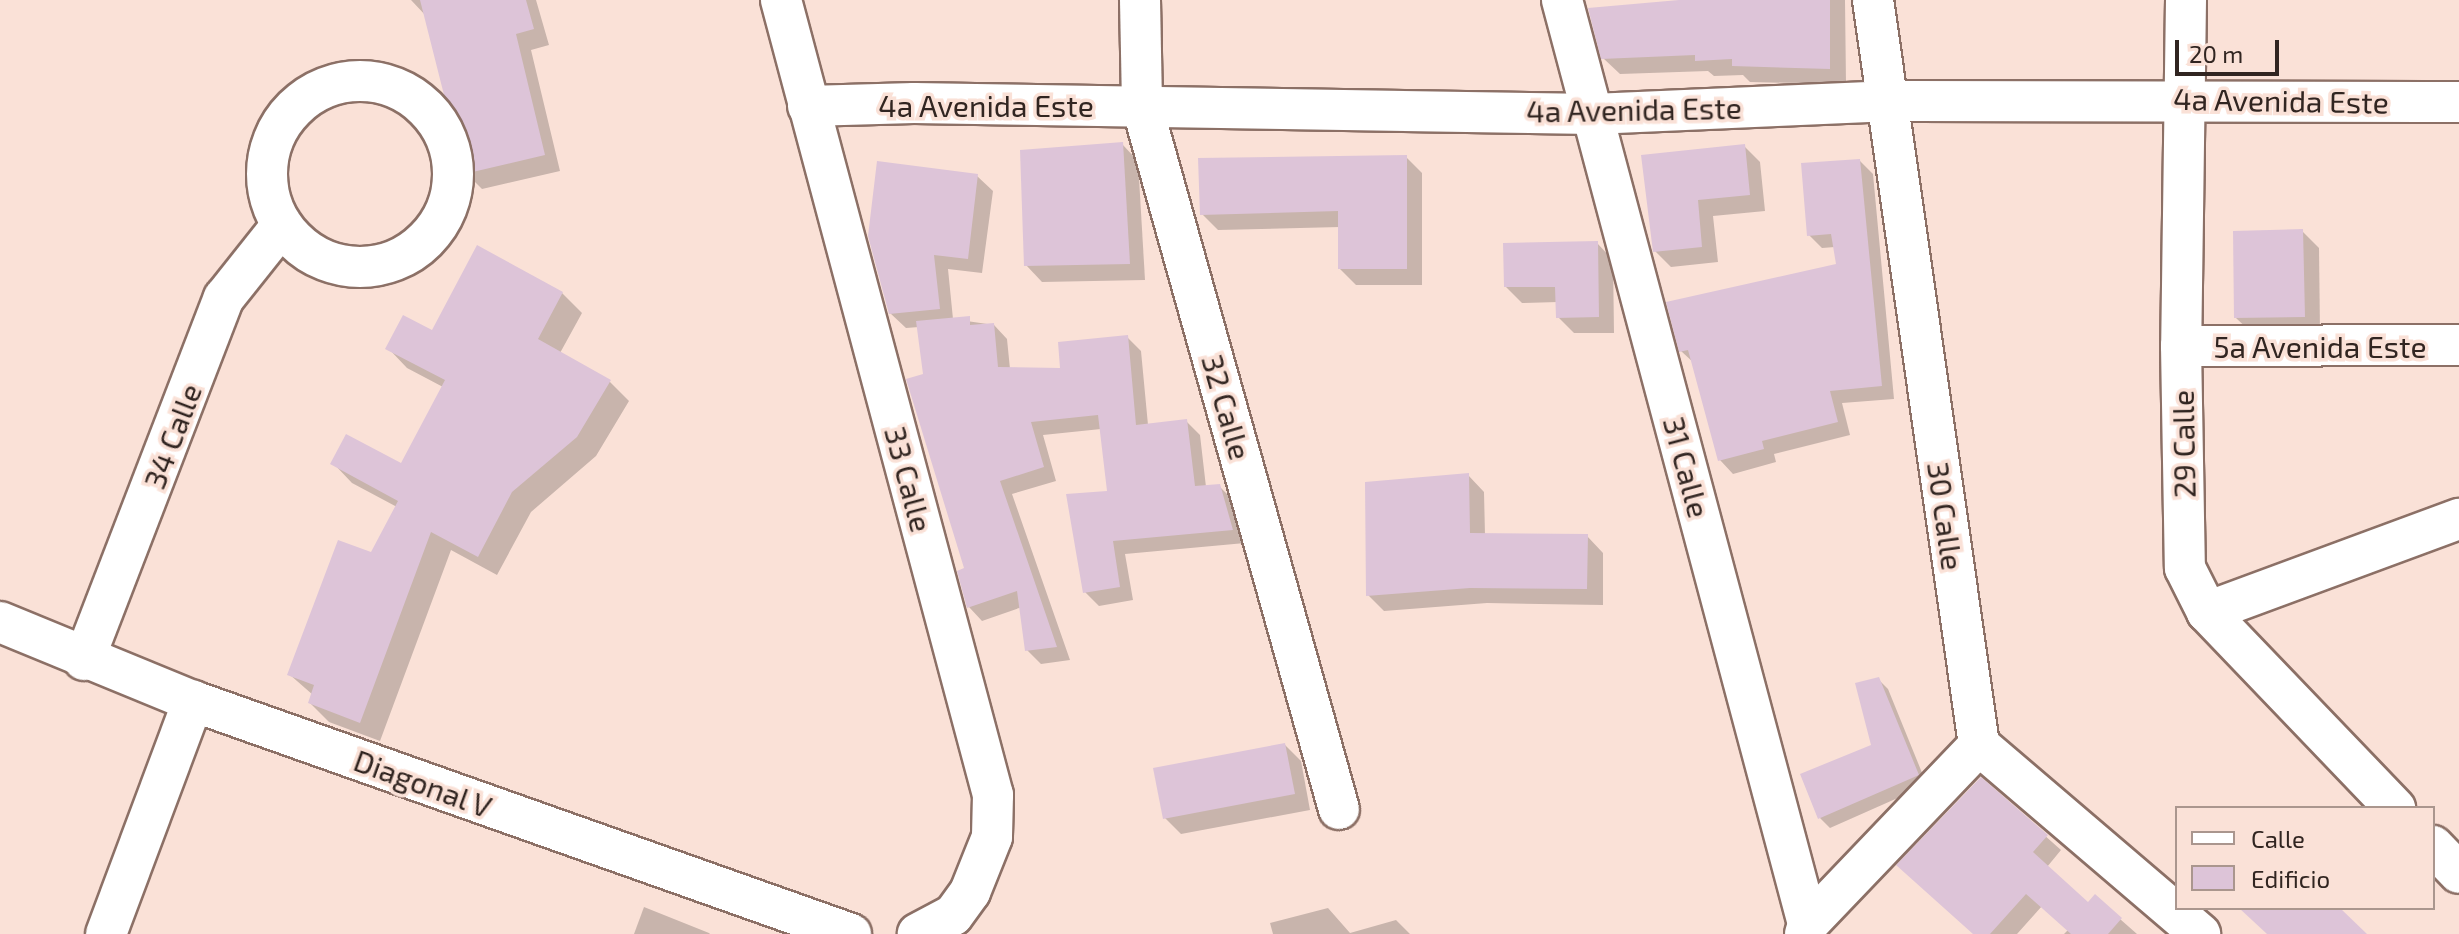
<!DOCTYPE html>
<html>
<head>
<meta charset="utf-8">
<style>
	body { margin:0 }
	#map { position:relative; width:2459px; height:934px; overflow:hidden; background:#fae1d7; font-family:"Exo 2",sans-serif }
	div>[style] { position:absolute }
	.shadow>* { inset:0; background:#0003 }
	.building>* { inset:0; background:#ddc4d8 }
	.roads { filter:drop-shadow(2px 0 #8c7066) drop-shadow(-2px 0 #8c7066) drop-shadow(0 2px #8c7066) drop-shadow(0 -2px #8c7066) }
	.minor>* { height:40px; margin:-20px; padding:0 20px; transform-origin:20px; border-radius:20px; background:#fff }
	.minor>.ring { margin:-20px; padding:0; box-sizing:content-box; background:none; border:40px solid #fff; border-radius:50% }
	span { translate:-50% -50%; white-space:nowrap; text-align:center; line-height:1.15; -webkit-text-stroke:7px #fae1d7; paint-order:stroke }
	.street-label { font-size:30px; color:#312521 }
	.legend { position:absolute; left:2175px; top:806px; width:260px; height:104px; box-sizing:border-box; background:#fae1d7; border:2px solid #aa968e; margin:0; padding:10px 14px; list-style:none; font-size:24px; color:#312521 }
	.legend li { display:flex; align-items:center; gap:16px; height:40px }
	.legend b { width:40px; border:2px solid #aa968e }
	.scale { position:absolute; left:2175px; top:40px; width:104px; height:36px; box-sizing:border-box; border:4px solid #312521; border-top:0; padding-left:10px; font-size:24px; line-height:28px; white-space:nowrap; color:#312521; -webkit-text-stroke:6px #fae1d7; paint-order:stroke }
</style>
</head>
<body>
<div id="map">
	<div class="shadow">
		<i style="clip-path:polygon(411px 0,536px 0,549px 45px,531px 50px,560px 171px,482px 189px,466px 173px,427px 17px)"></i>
		<i style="clip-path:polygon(1702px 0,1845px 0,1846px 84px,1750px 82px,1743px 75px,1714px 76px,1708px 71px,1620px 74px,1603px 58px)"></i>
		<i style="clip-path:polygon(1122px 144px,1138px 161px,1145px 280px,1042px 282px,1026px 265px)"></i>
		<i style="clip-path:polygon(1744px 146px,1760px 162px,1765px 211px,1713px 216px,1718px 262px,1671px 267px,1655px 251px)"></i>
		<i style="clip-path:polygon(1406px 157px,1422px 173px,1422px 285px,1356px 285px,1340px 269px,1340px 227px,1218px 230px,1202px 214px)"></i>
		<i style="clip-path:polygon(1860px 161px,1873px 174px,1894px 399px,1842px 403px,1850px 435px,1774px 454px,1776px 462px,1733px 474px,1720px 460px,1694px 363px,1681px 351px,1838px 266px,1835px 247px,1822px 248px,1809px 235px)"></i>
		<i style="clip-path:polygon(977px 176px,993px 191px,982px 273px,948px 269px,953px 319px,994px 325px,1007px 339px,1010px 369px,1063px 370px,1127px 337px,1141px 351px,1148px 425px,1186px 421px,1200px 435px,1206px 487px,1219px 486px,1233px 500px,1245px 543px,1125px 554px,1133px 600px,1099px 606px,1085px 592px,1109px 493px,1101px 429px,1043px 435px,1056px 481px,1012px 494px,1070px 660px,1041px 664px,1027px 650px,1022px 607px,982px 621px,969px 607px,967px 569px,919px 327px,906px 328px,890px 313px)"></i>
		<i style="clip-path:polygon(2302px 231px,2319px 248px,2320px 333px,2253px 334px,2236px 318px)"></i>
		<i style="clip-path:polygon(1597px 243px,1613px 260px,1614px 333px,1574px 333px,1558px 317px,1558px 302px,1522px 303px,1506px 287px)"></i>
		<i style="clip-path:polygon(562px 293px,582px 313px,560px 353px,609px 381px,629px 401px,596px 456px,531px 512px,497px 575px,451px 550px,380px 741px,329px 722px,310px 703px,313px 695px,289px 674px,372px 555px,397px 507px,352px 483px,333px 463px,401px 466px,443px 387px,407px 368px,388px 348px)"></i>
		<i style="clip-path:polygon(1468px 475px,1484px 492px,1485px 535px,1587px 536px,1603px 553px,1603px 605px,1487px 603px,1384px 611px,1368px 595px)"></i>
		<i style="clip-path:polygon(1878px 679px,1888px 689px,1927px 785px,1830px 828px,1820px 818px,1803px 775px,1874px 746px)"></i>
		<i style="clip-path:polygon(1285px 745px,1301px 761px,1310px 810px,1181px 834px,1165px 818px)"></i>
		<i style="clip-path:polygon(1981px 779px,2061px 850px,2047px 867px,2089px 905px,2095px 897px,2137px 934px,2064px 934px,2068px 930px,2042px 906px,2017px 934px,1974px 934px)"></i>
		<i style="clip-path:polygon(644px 907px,709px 933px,710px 934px,634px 934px)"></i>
		<i style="clip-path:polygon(1328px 908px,1350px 933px,1396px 920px,1410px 934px,1273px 934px,1270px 923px)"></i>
	</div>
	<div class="building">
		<i style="clip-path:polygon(420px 0,526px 0,534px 29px,516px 34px,545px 155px,464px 174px)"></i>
		<i style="clip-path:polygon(1679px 0,1830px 0,1830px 69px,1732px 66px,1732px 59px,1695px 61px,1695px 55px,1601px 59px,1588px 8px)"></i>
		<i style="clip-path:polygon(1123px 142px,1130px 264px,1024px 266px,1020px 150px)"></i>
		<i style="clip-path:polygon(1745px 144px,1750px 195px,1698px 200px,1702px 247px,1653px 252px,1641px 155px)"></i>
		<i style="clip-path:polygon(1407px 155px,1407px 269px,1338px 269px,1338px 211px,1200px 215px,1198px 158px)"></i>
		<i style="clip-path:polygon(1860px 159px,1882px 386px,1830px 391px,1838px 422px,1762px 441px,1764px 449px,1718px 461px,1688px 350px,1679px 352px,1666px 302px,1836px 264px,1831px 234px,1807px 236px,1801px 163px)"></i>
		<i style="clip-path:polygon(877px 161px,978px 174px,968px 259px,934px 255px,940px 309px,889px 314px,868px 236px)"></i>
		<i style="clip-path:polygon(2303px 229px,2305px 317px,2234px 318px,2233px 231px)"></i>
		<i style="clip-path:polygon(1598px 241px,1599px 317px,1556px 318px,1555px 287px,1504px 287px,1503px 243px)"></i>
		<i style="clip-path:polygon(477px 245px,563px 292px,538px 339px,611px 380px,577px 437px,512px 492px,478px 557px,431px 532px,360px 723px,308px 703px,314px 685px,287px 675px,338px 540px,371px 552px,398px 501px,330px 464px,346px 434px,401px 463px,445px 380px,385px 349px,403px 315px,432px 330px)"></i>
		<i style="clip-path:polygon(970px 316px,970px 325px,994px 323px,998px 367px,1060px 368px,1058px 342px,1128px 335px,1136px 425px,1187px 419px,1195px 486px,1220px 484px,1233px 530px,1113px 541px,1120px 587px,1083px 593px,1066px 494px,1107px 491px,1098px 415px,1031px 422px,1044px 467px,1000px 481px,1057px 647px,1025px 651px,1017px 591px,967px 608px,957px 571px,964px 568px,906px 379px,923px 374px,916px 321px)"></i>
		<i style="clip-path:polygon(1469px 473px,1470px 533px,1588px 534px,1587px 589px,1470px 588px,1366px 596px,1365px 482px)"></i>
		<i style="clip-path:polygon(1879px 677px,1919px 775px,1818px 819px,1800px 774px,1871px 745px,1855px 683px)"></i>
		<i style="clip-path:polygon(1285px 743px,1295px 794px,1163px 819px,1153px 768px)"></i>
		<i style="clip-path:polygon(1981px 777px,2048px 835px,2033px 852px,2088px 902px,2095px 894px,2122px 918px,2108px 934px,2071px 934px,2026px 894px,1990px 934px,1973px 934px,1896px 865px)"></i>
		<i style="clip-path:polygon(2239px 908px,2340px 908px,2367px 934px,2267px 934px)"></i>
	</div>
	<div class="roads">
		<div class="minor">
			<i style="left:781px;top:0;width:823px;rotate:75.07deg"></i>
			<i style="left:993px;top:795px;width:42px;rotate:91.4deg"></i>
			<i style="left:992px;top:837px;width:59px;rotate:111.8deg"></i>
			<i style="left:970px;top:892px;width:29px;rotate:126deg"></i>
			<i style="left:953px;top:915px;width:40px;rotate:152deg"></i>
			<i style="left:1140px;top:0;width:106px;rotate:88.9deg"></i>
			<i style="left:1142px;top:106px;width:730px;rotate:74.35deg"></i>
			<i style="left:1562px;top:0;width:956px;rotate:75.09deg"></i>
			<i style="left:1808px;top:924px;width:10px;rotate:107deg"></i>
			<i style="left:1873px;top:0;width:753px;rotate:81.9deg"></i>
			<i style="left:1979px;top:745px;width:291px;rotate:40.5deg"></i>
			<i style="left:2186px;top:0;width:346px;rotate:90.8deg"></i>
			<i style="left:2181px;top:346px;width:222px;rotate:89deg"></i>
			<i style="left:2185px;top:568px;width:49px;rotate:63.4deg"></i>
			<i style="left:2207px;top:612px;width:272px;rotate:46.2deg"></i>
			<i class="ring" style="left:267px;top:81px;width:146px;height:146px"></i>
			<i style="left:808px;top:106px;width:106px;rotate:-1.6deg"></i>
			<i style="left:914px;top:103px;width:679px;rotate:0.93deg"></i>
			<i style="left:1593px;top:114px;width:293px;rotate:-2.5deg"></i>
			<i style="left:1886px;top:101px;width:573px;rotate:0.1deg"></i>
			<i style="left:2181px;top:346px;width:278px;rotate:-0.2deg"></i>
			<i style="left:2207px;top:612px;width:269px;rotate:-20.3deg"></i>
			<i style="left:0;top:622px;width:209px;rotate:22.3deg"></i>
			<i style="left:193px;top:701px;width:698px;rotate:19.5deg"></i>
			<i style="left:84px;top:660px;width:388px;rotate:-68.9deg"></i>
			<i style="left:224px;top:298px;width:93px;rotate:-51.5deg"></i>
			<i style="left:2433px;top:846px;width:37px;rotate:46deg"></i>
			<i style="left:1808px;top:924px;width:248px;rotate:-46.3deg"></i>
			<i style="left:106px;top:934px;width:249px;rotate:-69.5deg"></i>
		</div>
	</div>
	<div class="street-label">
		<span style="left:2281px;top:100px;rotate:1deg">4a Avenida Este</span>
		<span style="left:986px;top:105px">4a Avenida Este</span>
		<span style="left:1634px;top:109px;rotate:-1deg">4a Avenida Este</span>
		<span style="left:2320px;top:346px">5a Avenida Este</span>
		<span style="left:1227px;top:407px;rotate:74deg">32 Calle</span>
		<span style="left:172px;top:436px;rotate:-69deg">34 Calle</span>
		<span style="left:2183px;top:444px;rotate:-91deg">29 Calle</span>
		<span style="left:1687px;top:467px;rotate:75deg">31 Calle</span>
		<span style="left:909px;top:479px;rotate:75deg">33 Calle</span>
		<span style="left:1946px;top:516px;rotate:82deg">30 Calle</span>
		<span style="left:423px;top:783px;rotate:20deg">Diagonal V</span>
	</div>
	<ul class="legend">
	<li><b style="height:10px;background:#fff"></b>Calle</li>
	<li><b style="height:22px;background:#ddc4d8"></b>Edificio</li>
	</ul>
	<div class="scale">20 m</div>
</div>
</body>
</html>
